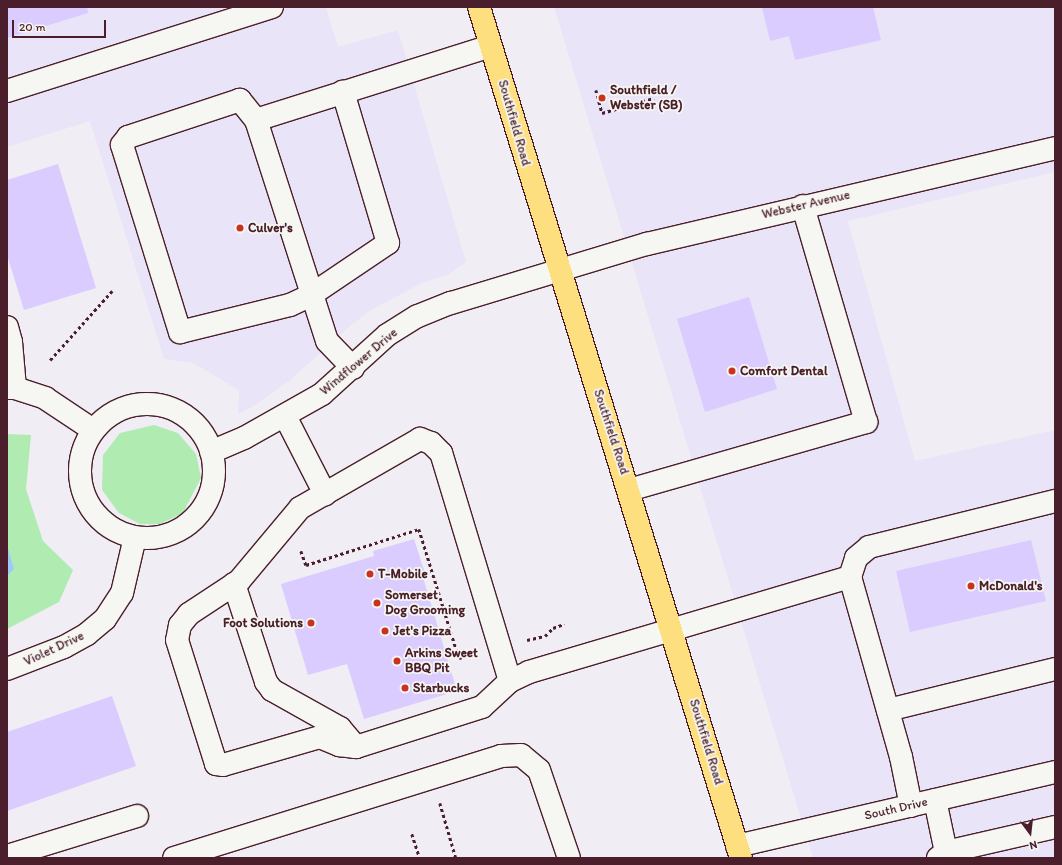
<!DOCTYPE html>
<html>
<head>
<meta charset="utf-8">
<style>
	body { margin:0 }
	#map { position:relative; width:1062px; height:865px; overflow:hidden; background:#f0eef4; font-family:Itim,sans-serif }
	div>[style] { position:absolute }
	.built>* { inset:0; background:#e9e4f7 }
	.green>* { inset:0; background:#b0ebb1 }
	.water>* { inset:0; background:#9ccbf7 }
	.building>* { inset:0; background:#daccfe }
	.path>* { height:2.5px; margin-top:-1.25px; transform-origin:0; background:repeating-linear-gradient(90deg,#4a1f2b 0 3px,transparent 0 6px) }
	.roads { filter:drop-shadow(1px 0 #4a1f2b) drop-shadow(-1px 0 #4a1f2b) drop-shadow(0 1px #4a1f2b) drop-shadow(0 -1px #4a1f2b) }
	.minor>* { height:22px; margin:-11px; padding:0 11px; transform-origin:11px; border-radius:11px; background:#f6f6f2 }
	.minor>.ring { margin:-11px; padding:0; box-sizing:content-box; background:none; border:22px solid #f6f6f2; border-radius:50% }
	.major>* { height:22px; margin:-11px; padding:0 11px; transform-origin:11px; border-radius:11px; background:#fedf80 }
	.dots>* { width:11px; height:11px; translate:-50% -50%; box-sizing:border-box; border:2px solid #f6f6f2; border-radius:50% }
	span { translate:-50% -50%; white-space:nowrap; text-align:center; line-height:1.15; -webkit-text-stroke:3.5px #f6f6f2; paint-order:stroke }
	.poi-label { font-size:13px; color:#4a1f2b; font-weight:700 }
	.left { translate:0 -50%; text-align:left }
	.right { translate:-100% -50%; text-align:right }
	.street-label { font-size:13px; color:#4a1f2b }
	.frame { position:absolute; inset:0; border:8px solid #4a1f2b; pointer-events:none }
	.north { position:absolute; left:1010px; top:813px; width:40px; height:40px; -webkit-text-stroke:3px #f6f6f2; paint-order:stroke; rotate:165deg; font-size:11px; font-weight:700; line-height:16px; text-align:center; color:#4a1f2b }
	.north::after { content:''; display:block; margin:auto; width:14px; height:18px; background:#4a1f2b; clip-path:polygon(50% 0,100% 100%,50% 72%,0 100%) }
	.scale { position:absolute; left:12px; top:20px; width:94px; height:18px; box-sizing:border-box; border:2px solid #4a1f2b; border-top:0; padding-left:5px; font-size:12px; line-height:14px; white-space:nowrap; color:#4a1f2b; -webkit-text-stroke:3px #f6f6f2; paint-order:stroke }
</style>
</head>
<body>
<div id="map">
	<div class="built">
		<i style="clip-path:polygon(7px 7px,326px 7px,338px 47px,398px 30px,466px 262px,449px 274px,422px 283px,371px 310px,351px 325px,289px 381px,252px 407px,238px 414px,239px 390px,193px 363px,164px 359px,90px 121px,7px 147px)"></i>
		<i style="clip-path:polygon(554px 7px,1055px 7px,1055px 172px,848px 221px,915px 461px,1055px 430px,1055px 858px,813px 858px)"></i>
	</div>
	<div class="green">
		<i style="clip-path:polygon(154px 425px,178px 433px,196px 454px,201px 478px,183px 513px,160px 524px,140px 524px,119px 513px,102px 490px,103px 455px,120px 433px)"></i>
		<i style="clip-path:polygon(7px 434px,31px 435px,26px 489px,43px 541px,73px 570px,59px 602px,7px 629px)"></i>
	</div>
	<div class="water">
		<i style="clip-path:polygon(7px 545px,14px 569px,7px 576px)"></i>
	</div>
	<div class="building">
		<i style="clip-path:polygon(7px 7px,87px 7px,88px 13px,7px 38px)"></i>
		<i style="clip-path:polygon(762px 7px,873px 7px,881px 40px,795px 60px,789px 36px,770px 41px)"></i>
		<i style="clip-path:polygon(58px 164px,96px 288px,24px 310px,7px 255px,7px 180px)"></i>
		<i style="clip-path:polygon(749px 297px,777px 389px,705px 412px,677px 319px)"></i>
		<i style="clip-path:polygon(414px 539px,425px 573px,422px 574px,457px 691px,364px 719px,347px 664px,308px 675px,281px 584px,374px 556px,373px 551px)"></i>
		<i style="clip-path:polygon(1031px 540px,1046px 601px,910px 632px,896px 571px)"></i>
		<i style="clip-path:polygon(112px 696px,136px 766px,7px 811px,7px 732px)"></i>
	</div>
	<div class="path">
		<i style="left:596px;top:90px;width:24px;rotate:75deg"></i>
		<i style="left:602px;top:113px;width:54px;rotate:-16.1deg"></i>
		<i style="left:50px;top:360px;width:93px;rotate:-48.1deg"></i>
		<i style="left:301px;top:551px;width:15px;rotate:70deg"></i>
		<i style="left:306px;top:565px;width:119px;rotate:-17.7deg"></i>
		<i style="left:419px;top:529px;width:135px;rotate:72.8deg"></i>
		<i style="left:459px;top:658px;width:15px;rotate:-16deg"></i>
		<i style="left:527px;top:640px;width:18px;rotate:-13deg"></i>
		<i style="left:545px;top:636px;width:11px;rotate:-45deg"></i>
		<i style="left:553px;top:628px;width:12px;rotate:-20deg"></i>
		<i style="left:440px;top:803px;width:57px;rotate:73.8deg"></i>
		<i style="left:412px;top:834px;width:25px;rotate:72deg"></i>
	</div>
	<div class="roads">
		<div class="minor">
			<i style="left:7px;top:91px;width:278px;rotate:-17.6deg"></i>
			<i style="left:256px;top:120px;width:26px;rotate:-129deg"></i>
			<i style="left:240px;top:100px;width:118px;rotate:161.7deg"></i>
			<i style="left:128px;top:137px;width:10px;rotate:127deg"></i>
			<i style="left:122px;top:145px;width:196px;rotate:72.8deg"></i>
			<i style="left:180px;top:332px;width:113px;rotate:-13.8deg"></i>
			<i style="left:290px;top:305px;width:23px;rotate:-25deg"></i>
			<i style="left:311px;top:295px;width:93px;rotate:-34deg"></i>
			<i style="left:388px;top:243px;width:158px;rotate:-106.6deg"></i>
			<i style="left:7px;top:327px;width:16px;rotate:75deg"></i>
			<i style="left:11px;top:342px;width:46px;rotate:85deg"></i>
			<i style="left:353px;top:368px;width:37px;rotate:-134deg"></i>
			<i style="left:327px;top:341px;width:232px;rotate:-107.8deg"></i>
			<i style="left:256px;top:120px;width:246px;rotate:-17.5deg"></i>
			<i style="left:7px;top:388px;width:8px"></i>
			<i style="left:15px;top:388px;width:32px;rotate:18deg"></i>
			<i style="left:45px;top:398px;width:58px;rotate:33.7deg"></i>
			<i class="ring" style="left:80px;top:404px;width:112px;height:112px"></i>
			<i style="left:285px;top:416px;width:88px;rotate:62.9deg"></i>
			<i style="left:211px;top:452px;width:36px;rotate:-23deg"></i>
			<i style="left:244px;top:438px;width:90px;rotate:-29.4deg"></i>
			<i style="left:322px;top:394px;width:88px;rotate:-42.2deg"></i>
			<i style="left:387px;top:335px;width:36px;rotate:-32deg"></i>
			<i style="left:418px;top:316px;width:35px;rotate:-22deg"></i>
			<i style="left:451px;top:303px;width:205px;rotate:-16.8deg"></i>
			<i style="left:647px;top:244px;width:419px;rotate:-13.2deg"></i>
			<i style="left:629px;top:490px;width:247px;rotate:-16deg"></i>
			<i style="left:866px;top:422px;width:225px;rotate:-106.3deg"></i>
			<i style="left:234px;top:584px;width:103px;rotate:71.9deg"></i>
			<i style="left:266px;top:682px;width:10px;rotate:53deg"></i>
			<i style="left:272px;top:690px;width:78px;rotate:29.2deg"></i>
			<i style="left:340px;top:728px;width:25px;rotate:50deg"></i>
			<i style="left:7px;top:669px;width:61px;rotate:-21.1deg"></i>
			<i style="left:64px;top:647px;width:26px;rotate:-29deg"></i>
			<i style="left:87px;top:634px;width:23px;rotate:-40deg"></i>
			<i style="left:105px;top:619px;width:31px;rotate:-57deg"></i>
			<i style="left:122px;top:593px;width:57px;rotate:-76.9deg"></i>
			<i style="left:510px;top:681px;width:238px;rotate:-106.8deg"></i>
			<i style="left:441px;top:453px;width:14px;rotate:-135deg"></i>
			<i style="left:431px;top:443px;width:12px;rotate:-160deg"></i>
			<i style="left:420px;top:439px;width:138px;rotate:150.1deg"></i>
			<i style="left:300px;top:508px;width:95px;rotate:129.9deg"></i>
			<i style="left:239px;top:581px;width:60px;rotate:146.6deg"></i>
			<i style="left:189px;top:614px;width:14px;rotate:129deg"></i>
			<i style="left:180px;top:625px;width:15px;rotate:101deg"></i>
			<i style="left:177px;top:640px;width:130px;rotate:72.5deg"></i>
			<i style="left:216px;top:764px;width:7px;rotate:8deg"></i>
			<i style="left:223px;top:765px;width:101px;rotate:-16.1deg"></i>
			<i style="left:320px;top:737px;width:21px;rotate:23deg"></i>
			<i style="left:339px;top:745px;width:17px;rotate:7deg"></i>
			<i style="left:356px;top:747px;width:132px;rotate:-17.6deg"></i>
			<i style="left:482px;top:707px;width:38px;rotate:-43deg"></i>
			<i style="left:510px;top:681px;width:21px;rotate:-25deg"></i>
			<i style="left:529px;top:672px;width:335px;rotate:-16.5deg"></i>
			<i style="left:888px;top:710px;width:172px;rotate:-13.8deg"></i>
			<i style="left:935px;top:800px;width:53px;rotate:78.1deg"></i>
			<i style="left:911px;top:806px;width:50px;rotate:-101.5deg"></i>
			<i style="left:901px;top:757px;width:187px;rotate:-105.8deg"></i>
			<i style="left:850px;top:577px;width:20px;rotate:-72deg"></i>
			<i style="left:856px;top:558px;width:17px;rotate:-40deg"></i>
			<i style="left:869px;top:547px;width:192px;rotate:-13.9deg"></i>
			<i style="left:737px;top:846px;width:326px;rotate:-13.1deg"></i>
			<i style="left:7px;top:856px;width:136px;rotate:-17.1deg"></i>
			<i style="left:174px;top:858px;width:343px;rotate:-17.3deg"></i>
			<i style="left:501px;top:756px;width:20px;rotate:-3deg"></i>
			<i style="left:521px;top:755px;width:23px;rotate:40deg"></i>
			<i style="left:539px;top:770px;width:93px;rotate:71.2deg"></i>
			<i style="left:938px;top:858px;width:10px;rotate:-37deg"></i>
			<i style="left:946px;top:852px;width:112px;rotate:-12.9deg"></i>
		</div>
		<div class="major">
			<i style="left:479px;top:7px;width:890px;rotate:72.89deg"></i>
		</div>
	</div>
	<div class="dots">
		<i style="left:602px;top:98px;background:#c8321e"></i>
		<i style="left:240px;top:228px;background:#c8321e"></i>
		<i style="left:732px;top:371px;background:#c8321e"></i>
		<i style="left:370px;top:574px;background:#c8321e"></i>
		<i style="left:971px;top:586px;background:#c8321e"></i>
		<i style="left:377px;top:603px;background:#c8321e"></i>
		<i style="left:311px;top:623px;background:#c8321e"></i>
		<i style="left:385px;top:631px;background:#c8321e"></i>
		<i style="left:397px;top:661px;background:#c8321e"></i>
		<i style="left:405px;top:688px;background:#c8321e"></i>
	</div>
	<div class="poi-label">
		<span class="left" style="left:610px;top:98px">Southfield /<br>Webster (SB)</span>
		<span class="left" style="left:248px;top:228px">Culver's</span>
		<span class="left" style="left:740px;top:371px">Comfort Dental</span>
		<span class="left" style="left:378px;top:574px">T-Mobile</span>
		<span class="left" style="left:979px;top:586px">McDonald's</span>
		<span class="left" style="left:385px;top:603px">Somerset<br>Dog Grooming</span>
		<span class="right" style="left:303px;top:623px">Foot Solutions</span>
		<span class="left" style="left:393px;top:631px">Jet's Pizza</span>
		<span class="left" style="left:405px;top:661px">Arkins Sweet<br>BBQ Pit</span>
		<span class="left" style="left:413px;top:688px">Starbucks</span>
	</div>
	<div class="street-label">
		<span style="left:514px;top:123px;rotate:74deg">Southfield Road</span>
		<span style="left:806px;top:205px;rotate:-13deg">Webster Avenue</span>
		<span style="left:359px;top:362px;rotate:-40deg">Windflower Drive</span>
		<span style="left:611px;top:432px;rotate:72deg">Southfield Road</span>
		<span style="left:54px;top:649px;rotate:-25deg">Violet Drive</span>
		<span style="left:706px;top:742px;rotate:73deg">Southfield Road</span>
		<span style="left:896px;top:809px;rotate:-13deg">South Drive</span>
	</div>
	<div class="frame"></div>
	<div class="north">N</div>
	<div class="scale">20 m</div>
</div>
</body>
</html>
